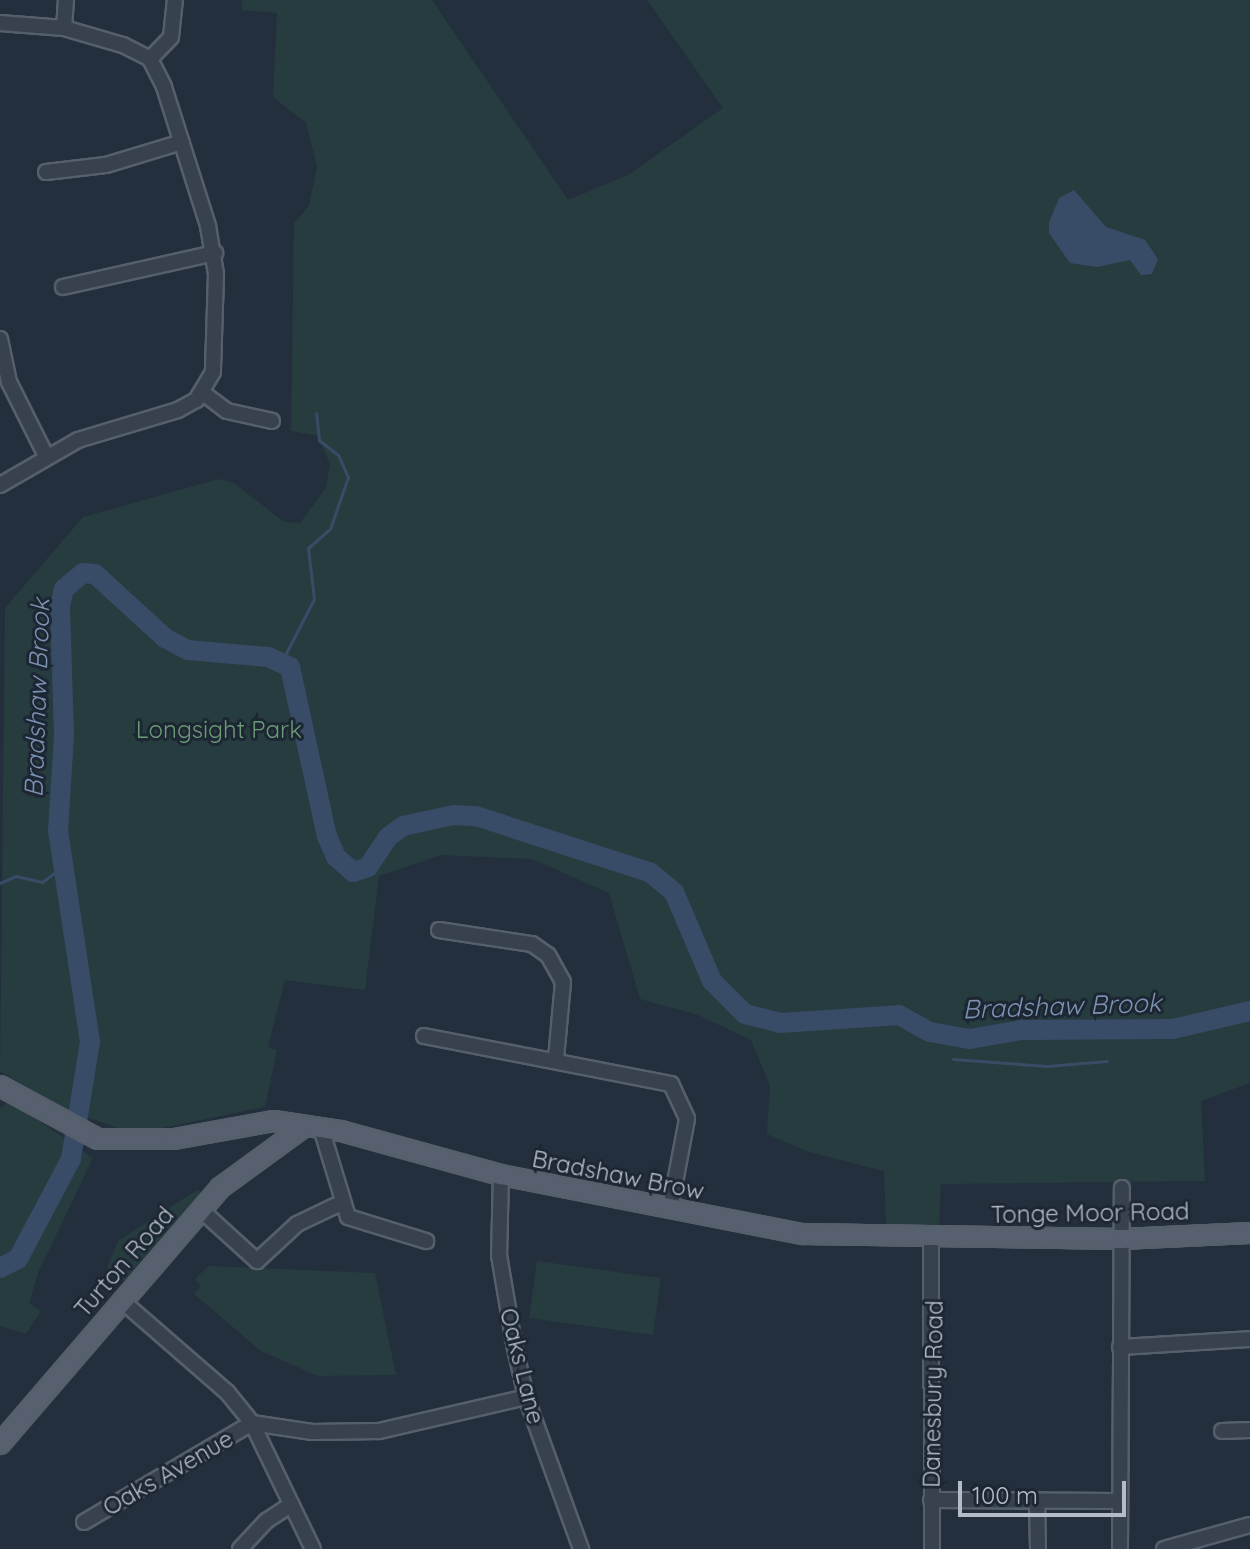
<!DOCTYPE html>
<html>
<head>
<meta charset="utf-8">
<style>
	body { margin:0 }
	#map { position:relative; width:1250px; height:1549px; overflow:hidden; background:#242f3e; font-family:Quicksand,sans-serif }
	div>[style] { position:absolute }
	.green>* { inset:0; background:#263c3f }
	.water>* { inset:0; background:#394c67 }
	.stream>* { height:3px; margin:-1.5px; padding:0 1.5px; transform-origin:1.5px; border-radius:1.5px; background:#394c67 }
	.river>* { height:20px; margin:-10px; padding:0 10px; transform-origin:10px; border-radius:10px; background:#394c67 }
	.roads { filter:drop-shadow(2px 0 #565f6c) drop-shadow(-2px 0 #565f6c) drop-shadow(0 2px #565f6c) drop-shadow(0 -2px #565f6c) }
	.minor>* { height:14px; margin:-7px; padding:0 7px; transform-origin:7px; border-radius:7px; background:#38414e }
	.major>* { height:18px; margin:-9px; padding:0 9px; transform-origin:9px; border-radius:9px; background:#56606e }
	span { translate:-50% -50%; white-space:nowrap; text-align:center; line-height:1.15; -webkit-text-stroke:6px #1d2633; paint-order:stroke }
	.park-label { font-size:24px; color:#6b9a76 }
	.street-label { font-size:24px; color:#b4bcc9 }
	.water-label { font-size:26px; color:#7c92b1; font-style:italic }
	.scale { position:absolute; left:958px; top:1481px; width:168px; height:36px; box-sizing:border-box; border:4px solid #b4bcc9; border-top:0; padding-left:10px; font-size:24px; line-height:28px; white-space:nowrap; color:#b4bcc9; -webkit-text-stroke:6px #1d2633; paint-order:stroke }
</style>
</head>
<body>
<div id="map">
	<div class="green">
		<i style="clip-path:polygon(241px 0,432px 0,568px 200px,628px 175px,723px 108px,647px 0,1250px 0,1250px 1083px,1201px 1101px,1205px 1181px,941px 1184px,939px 1228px,886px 1226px,884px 1171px,809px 1152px,767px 1134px,770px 1086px,751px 1040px,698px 1015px,640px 999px,609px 893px,532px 859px,441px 855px,379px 876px,365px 990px,285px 980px,268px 1047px,277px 1050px,265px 1107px,162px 1128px,118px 1128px,66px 1110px,0 1071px,5px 608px,83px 517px,219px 479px,234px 483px,284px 522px,300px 523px,326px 488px,330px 464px,318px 436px,291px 431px,294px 223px,309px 206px,317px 167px,306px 123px,273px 97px,277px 13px,242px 10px)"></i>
		<i style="clip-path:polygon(10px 1101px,93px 1158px,38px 1273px,29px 1303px,41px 1311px,26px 1334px,0 1326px,0 1108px)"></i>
		<i style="clip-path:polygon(197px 1190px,205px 1194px,128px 1283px,107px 1267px,118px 1241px)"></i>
		<i style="clip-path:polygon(537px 1261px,661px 1278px,653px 1335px,529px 1318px)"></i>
		<i style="clip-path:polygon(208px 1266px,375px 1273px,396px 1375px,318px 1376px,261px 1351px,194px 1294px,201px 1286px,195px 1279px)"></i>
	</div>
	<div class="water">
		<i style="clip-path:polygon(1074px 190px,1106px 227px,1145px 240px,1158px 259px,1152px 274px,1141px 275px,1130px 260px,1097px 267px,1070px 263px,1049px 233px,1049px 223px,1059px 198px)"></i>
	</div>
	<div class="stream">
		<i style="left:282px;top:661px;width:70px;rotate:-62.7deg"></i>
		<i style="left:314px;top:599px;width:51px;rotate:-96.7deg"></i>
		<i style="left:308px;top:548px;width:29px;rotate:-41deg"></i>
		<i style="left:330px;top:529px;width:55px;rotate:-70.9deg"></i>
		<i style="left:348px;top:477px;width:24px;rotate:-114deg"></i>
		<i style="left:338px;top:455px;width:24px;rotate:-142deg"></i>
		<i style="left:319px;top:440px;width:27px;rotate:-96deg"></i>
		<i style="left:0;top:883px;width:17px;rotate:-24deg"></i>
		<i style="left:16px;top:876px;width:27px;rotate:13deg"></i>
		<i style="left:42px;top:882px;width:26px;rotate:-37deg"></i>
		<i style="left:953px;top:1059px;width:94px;rotate:4.3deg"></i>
		<i style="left:1047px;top:1066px;width:60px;rotate:-4.8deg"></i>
	</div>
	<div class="river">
		<i style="left:0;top:1268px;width:20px;rotate:-27deg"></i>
		<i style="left:18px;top:1259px;width:113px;rotate:-62.1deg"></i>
		<i style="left:71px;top:1159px;width:119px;rotate:-80.8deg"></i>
		<i style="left:90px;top:1042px;width:213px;rotate:-98.6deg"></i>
		<i style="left:58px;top:831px;width:96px;rotate:-86.4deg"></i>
		<i style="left:64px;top:735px;width:129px;rotate:-91.8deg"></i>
		<i style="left:60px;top:606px;width:17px;rotate:-77deg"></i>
		<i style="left:64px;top:589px;width:25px;rotate:-40deg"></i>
		<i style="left:83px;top:573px;width:12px;rotate:5deg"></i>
		<i style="left:95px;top:574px;width:95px;rotate:42.4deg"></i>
		<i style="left:165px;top:638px;width:26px;rotate:28deg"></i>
		<i style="left:188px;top:650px;width:80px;rotate:5deg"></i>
		<i style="left:268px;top:657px;width:24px;rotate:24deg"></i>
		<i style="left:290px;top:667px;width:173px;rotate:77.7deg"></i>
		<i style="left:327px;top:836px;width:23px;rotate:67deg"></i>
		<i style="left:336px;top:857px;width:23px;rotate:41deg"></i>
		<i style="left:353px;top:872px;width:16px;rotate:-18deg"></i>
		<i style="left:368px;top:867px;width:36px;rotate:-56deg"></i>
		<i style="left:388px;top:837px;width:19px;rotate:-36deg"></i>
		<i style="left:403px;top:826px;width:52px;rotate:-12.2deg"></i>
		<i style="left:454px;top:815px;width:22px;rotate:3deg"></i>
		<i style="left:476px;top:816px;width:184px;rotate:18deg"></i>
		<i style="left:651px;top:873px;width:30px;rotate:40deg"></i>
		<i style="left:674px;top:892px;width:97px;rotate:66.9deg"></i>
		<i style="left:712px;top:981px;width:47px;rotate:45deg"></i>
		<i style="left:745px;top:1014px;width:36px;rotate:14deg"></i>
		<i style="left:780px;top:1023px;width:119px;rotate:-3.8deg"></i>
		<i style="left:899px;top:1015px;width:35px;rotate:29deg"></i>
		<i style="left:930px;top:1032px;width:41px;rotate:9.9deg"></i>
		<i style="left:970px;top:1039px;width:52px;rotate:-10deg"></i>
		<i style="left:1021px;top:1030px;width:152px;rotate:-0.4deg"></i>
		<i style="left:1173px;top:1029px;width:79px;rotate:-13.2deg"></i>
	</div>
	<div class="roads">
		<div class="minor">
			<i style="left:0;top:23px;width:64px;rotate:4.5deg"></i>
			<i style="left:64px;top:28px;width:61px;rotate:16.1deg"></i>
			<i style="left:123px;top:45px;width:30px;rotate:27deg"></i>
			<i style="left:150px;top:59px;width:31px;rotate:63deg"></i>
			<i style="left:164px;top:87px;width:146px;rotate:72.4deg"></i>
			<i style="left:208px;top:226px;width:49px;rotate:80.5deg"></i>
			<i style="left:216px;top:274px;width:98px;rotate:91.8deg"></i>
			<i style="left:213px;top:372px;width:33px;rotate:121deg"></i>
			<i style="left:196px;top:400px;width:21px;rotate:151deg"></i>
			<i style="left:178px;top:410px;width:104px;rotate:163.3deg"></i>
			<i style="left:78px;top:440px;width:90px;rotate:150deg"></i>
			<i style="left:64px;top:28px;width:28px;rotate:-86deg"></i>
			<i style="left:150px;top:59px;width:30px;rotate:-46deg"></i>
			<i style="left:171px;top:37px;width:37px;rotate:-84deg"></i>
			<i style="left:46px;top:172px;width:60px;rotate:-6.7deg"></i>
			<i style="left:106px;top:165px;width:79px;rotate:-16.8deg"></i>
			<i style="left:63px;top:287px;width:156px;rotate:-12.6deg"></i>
			<i style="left:0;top:339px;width:44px;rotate:78.2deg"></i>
			<i style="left:9px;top:382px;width:83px;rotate:63.4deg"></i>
			<i style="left:203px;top:393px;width:30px;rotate:37deg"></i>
			<i style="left:227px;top:411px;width:46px;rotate:12.5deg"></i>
			<i style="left:439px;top:930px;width:94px;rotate:8.6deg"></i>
			<i style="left:532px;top:944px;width:19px;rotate:35deg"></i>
			<i style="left:548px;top:955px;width:31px;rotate:61deg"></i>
			<i style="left:563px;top:982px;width:77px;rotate:95.2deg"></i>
			<i style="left:424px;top:1036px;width:252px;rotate:11deg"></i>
			<i style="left:671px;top:1084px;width:38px;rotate:65deg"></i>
			<i style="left:687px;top:1119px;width:92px;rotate:100.7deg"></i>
			<i style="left:321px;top:1128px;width:93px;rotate:73.1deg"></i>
			<i style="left:348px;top:1217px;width:82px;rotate:17.1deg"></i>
			<i style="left:501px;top:1175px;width:80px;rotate:91.4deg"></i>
			<i style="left:499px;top:1255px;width:90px;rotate:80.4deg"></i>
			<i style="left:514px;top:1344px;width:54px;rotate:77.2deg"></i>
			<i style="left:526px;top:1397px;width:162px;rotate:70.1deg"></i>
			<i style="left:201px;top:1210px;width:76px;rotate:42.3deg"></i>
			<i style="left:257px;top:1261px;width:54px;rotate:-42.8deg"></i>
			<i style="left:297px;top:1224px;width:49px;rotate:-25.5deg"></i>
			<i style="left:931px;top:1240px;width:309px;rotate:89.8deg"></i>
			<i style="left:121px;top:1300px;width:140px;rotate:41deg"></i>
			<i style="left:227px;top:1392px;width:40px;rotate:51deg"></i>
			<i style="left:252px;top:1423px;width:61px;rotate:8.5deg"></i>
			<i style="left:312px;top:1432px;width:67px;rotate:-0.9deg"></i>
			<i style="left:379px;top:1431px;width:151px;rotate:-13deg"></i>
			<i style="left:1120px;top:1347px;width:130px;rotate:-3.5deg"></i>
			<i style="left:1222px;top:1431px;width:28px;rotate:-2deg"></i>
			<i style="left:931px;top:1500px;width:189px;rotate:0.3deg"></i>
			<i style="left:1037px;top:1501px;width:48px;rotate:88.8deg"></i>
			<i style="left:84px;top:1522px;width:195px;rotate:-30.5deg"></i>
			<i style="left:252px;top:1423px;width:140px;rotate:64.2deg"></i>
			<i style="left:240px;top:1549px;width:38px;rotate:-47deg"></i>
			<i style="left:266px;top:1521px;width:30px;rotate:-33deg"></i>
			<i style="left:1120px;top:1549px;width:361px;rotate:-89.7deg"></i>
			<i style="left:1164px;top:1549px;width:89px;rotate:-15.6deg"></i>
		</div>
		<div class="major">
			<i style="left:0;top:1086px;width:111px;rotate:28.4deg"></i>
			<i style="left:98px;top:1139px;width:76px"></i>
			<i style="left:174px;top:1139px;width:102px;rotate:-10.2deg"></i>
			<i style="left:274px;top:1121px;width:68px;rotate:8.5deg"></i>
			<i style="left:341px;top:1131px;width:166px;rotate:15.4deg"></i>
			<i style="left:501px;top:1175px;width:308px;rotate:11.1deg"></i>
			<i style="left:803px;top:1234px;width:319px;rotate:0.9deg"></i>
			<i style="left:1122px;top:1239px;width:128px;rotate:-2.7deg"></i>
			<i style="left:0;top:1444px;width:338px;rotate:-49.3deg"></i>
			<i style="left:220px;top:1188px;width:100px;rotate:-36.1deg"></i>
		</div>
	</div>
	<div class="park-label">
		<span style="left:219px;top:730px">Longsight Park</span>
	</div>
	<div class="street-label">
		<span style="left:618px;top:1175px;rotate:11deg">Bradshaw Brow</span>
		<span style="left:1090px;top:1213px;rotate:-1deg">Tonge Moor Road</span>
		<span style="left:124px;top:1262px;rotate:-49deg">Turton Road</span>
		<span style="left:522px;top:1366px;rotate:76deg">Oaks Lane</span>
		<span style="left:933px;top:1394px;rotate:-89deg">Danesbury Road</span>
		<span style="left:168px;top:1473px;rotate:-30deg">Oaks Avenue</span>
	</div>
	<div class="water-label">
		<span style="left:37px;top:698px;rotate:-88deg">Bradshaw Brook</span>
		<span style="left:1062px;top:1006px;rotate:-2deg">Bradshaw Brook</span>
	</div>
	<div class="scale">100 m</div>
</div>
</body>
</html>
